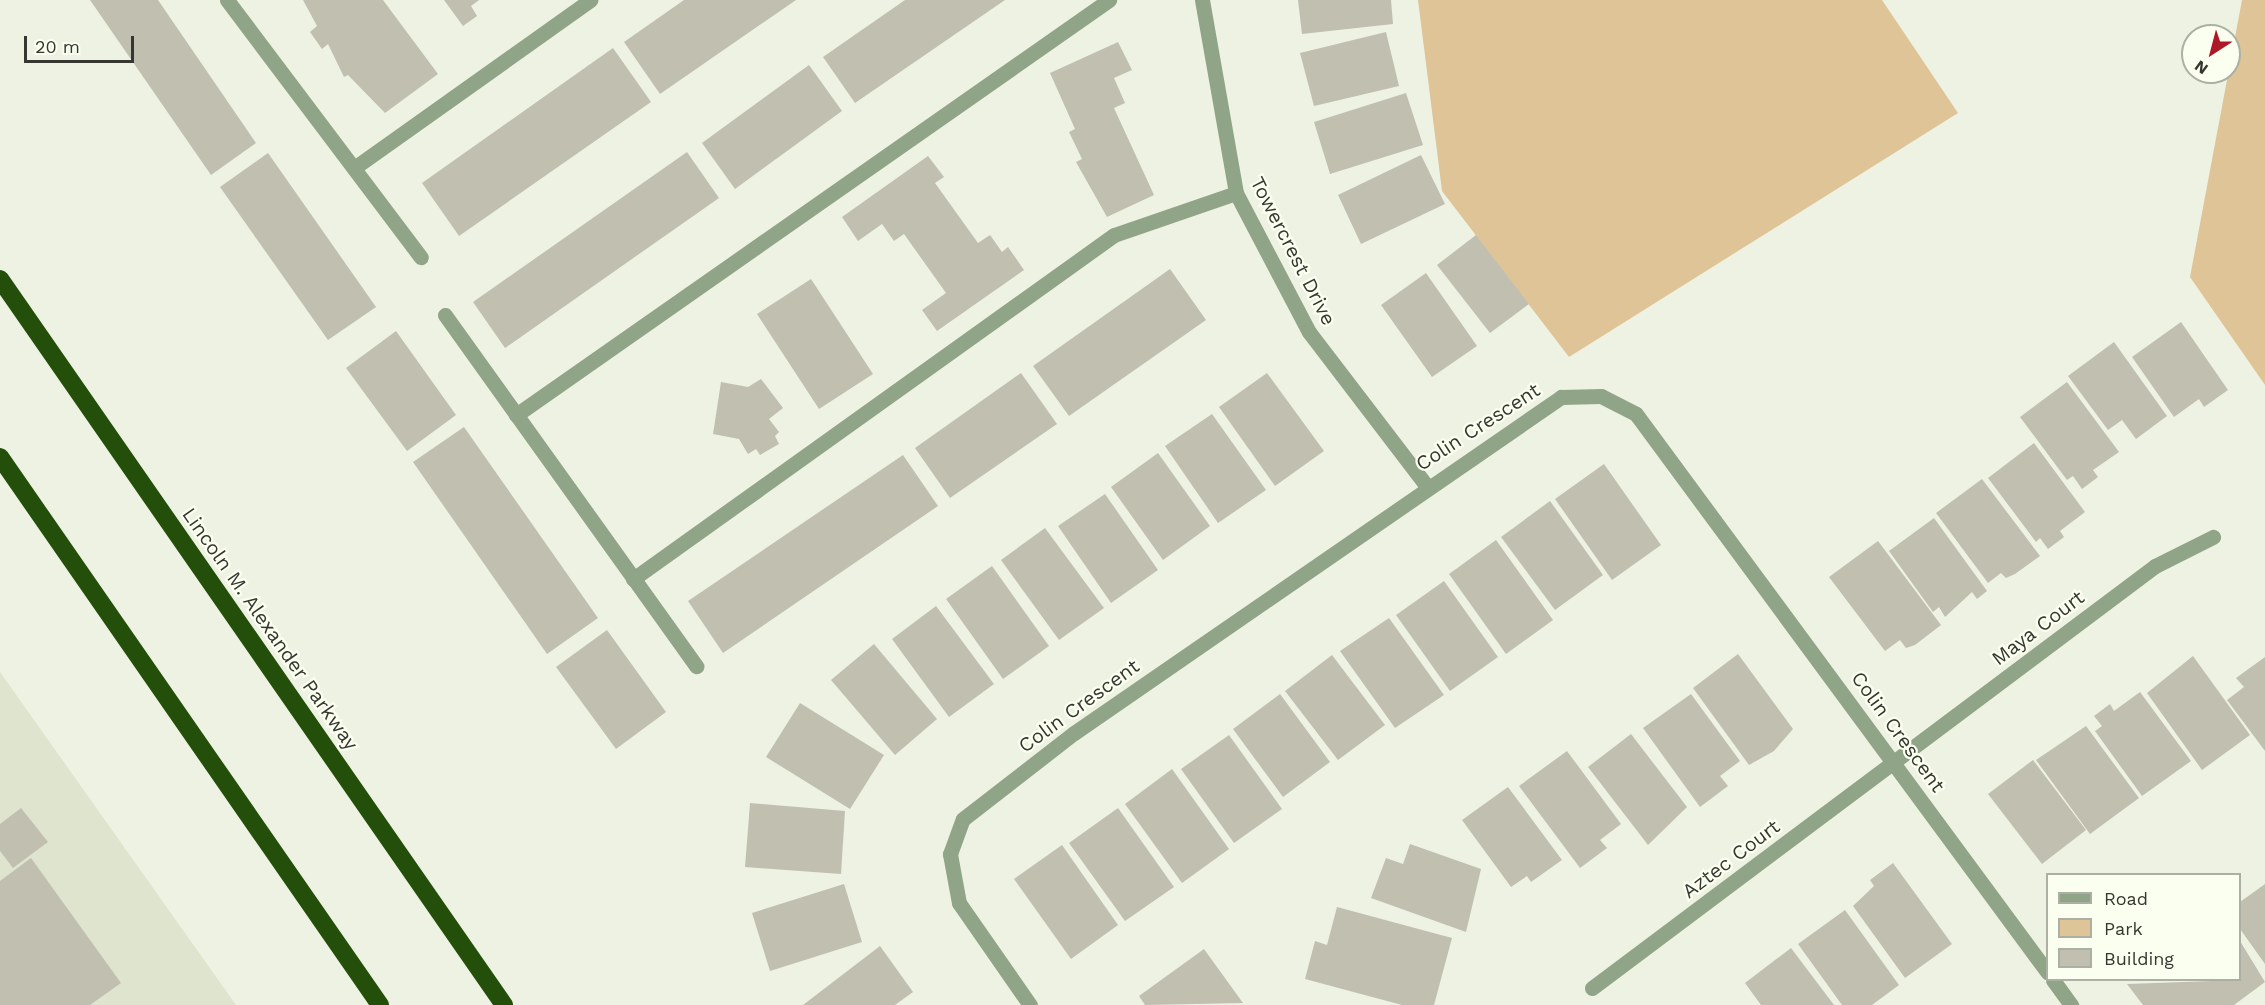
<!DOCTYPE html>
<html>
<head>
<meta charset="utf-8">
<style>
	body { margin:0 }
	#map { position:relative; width:2265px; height:1005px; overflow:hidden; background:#eef2e2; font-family:"Work Sans",sans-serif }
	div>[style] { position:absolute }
	.built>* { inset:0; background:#dfe4ce }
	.green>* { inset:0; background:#dfc497 }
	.building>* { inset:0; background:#c1bfb0 }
	.minor>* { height:15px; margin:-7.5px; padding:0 7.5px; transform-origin:7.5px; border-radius:7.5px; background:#90a587 }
	.highway>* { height:18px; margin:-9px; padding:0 9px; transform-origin:9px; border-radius:9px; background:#244f0a }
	span { translate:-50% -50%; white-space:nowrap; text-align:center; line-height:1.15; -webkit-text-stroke:4.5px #fbfff0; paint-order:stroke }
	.street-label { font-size:20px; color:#363731 }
	.legend { position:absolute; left:2046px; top:873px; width:195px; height:108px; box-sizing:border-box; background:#fbfff0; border:2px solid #acafa4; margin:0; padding:8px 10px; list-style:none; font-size:18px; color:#363731 }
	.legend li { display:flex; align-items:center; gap:12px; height:30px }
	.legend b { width:30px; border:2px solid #acafa4 }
	.north { position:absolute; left:2181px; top:24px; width:60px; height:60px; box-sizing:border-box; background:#fbfff0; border:2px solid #acafa4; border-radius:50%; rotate:216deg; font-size:16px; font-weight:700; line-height:24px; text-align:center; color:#363731 }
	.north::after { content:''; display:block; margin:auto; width:21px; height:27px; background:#ad1927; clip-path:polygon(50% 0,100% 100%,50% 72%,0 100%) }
	.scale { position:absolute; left:24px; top:36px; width:110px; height:27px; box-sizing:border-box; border:3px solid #363731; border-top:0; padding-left:8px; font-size:18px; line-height:21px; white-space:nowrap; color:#363731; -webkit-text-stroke:4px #fbfff0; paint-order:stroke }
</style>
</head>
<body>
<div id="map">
	<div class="built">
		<i style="clip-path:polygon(0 672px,236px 1005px,0 1005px)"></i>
	</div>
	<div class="green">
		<i style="clip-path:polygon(1418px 0,1882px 0,1958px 113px,1569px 357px,1442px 191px)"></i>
		<i style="clip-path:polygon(2242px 0,2265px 0,2265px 385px,2190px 277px)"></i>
	</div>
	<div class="building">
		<i style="clip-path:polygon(90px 0,158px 0,256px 143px,211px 175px)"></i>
		<i style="clip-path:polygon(303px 0,383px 0,438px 74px,385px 113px,348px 75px,344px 77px,328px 44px,322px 49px,310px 32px,317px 26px)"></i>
		<i style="clip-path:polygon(444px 0,479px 0,471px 6px,477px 16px,463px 26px)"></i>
		<i style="clip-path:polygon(684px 0,796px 0,660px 94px,624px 42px)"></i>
		<i style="clip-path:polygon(905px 0,1005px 0,855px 103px,823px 57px)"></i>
		<i style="clip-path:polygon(1298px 0,1391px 0,1393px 24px,1302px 34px)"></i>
		<i style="clip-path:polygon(1386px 32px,1399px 86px,1314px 106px,1300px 53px)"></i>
		<i style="clip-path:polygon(1118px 42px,1132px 70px,1114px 78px,1125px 103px,1114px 108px,1154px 195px,1107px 217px,1076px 162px,1082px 159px,1069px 132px,1075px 129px,1050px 73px)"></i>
		<i style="clip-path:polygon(613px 48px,651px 102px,459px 236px,422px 183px)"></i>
		<i style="clip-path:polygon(809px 65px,842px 111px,735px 189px,702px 143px)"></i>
		<i style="clip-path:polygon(1406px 93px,1423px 145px,1330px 174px,1314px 122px)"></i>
		<i style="clip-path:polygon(687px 152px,719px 198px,505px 348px,473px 302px)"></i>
		<i style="clip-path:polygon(268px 153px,376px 307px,328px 340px,220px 187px)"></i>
		<i style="clip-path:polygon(1421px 155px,1445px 204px,1361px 244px,1338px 195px)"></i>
		<i style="clip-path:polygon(928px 156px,944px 177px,935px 183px,978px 243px,990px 235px,1002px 252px,1008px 247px,1024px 270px,937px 331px,922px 310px,946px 293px,904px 234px,894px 241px,882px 224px,858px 241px,842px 217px)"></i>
		<i style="clip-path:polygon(1476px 235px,1529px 304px,1490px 333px,1437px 265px)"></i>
		<i style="clip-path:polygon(1170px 269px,1206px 320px,1069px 416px,1033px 366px)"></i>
		<i style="clip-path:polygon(1426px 273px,1477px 346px,1432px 377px,1381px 305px)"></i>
		<i style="clip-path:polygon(811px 279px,873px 374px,819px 409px,757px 314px)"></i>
		<i style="clip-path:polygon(2181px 322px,2228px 390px,2204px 407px,2199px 399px,2174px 417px,2132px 357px)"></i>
		<i style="clip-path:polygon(396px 331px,456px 415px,407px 451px,346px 368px)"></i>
		<i style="clip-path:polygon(2114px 342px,2167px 416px,2136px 439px,2122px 420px,2108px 430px,2068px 376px)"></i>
		<i style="clip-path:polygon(1021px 373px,1057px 424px,950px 498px,915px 448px)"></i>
		<i style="clip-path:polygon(1267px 373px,1324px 451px,1275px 486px,1219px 407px)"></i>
		<i style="clip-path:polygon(761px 379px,783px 408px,769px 419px,779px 432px,775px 436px,779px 444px,760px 455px,756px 449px,748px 454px,739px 439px,713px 434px,721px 382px,748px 387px)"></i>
		<i style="clip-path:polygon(2067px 382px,2119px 452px,2093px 470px,2098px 477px,2082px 489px,2073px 476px,2067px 480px,2020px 417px)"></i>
		<i style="clip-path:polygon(1212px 414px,1266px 490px,1218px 523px,1165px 446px)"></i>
		<i style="clip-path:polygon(464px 427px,598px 618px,547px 654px,413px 462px)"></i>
		<i style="clip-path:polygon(2034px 443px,2085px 512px,2060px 531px,2064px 537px,2048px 549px,2040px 538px,2036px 542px,1988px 478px)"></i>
		<i style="clip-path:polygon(1158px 453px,1210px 526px,1163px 560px,1111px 487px)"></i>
		<i style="clip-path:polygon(903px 455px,938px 506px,723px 653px,688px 601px)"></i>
		<i style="clip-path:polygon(1604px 464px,1661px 545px,1612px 580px,1555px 499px)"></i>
		<i style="clip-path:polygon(1982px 479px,2040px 556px,2015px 574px,2006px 578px,2001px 573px,1988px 583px,1936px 513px)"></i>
		<i style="clip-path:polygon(1105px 494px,1158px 570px,1111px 603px,1058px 526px)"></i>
		<i style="clip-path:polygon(1550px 501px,1603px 575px,1555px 610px,1501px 537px)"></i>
		<i style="clip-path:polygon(1934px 518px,1987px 591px,1977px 599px,1972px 592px,1945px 617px,1939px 607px,1933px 612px,1889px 551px)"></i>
		<i style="clip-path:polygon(1045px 528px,1104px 608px,1059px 640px,1001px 560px)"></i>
		<i style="clip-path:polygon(1496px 540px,1553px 620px,1506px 654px,1449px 574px)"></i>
		<i style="clip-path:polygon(1878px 541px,1941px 625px,1915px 645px,1906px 648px,1900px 640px,1885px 651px,1829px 577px)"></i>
		<i style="clip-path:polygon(992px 566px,1049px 646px,1003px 679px,946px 599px)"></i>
		<i style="clip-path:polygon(1444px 581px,1498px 657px,1450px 691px,1396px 615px)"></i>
		<i style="clip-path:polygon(936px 606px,994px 684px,949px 717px,892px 639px)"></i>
		<i style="clip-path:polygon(1389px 618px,1444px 695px,1395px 728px,1340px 651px)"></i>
		<i style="clip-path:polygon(607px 630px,666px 712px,616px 749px,556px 667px)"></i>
		<i style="clip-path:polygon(874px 644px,937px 719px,895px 755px,831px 680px)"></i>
		<i style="clip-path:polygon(1738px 654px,1793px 729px,1774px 751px,1749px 765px,1693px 688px)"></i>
		<i style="clip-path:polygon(1332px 655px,1385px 725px,1338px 760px,1285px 691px)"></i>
		<i style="clip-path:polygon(2193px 656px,2250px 735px,2202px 770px,2147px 693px)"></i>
		<i style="clip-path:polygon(2265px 657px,2265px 751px,2227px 700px,2244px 687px,2236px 678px)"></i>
		<i style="clip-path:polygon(2140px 692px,2191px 761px,2142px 796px,2095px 731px,2102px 726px,2094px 716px,2110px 704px,2114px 711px)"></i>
		<i style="clip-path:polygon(1280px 694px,1330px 762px,1283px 797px,1233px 729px)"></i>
		<i style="clip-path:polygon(1691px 694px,1740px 761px,1720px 776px,1728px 786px,1700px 807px,1643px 728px)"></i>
		<i style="clip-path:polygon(800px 703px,884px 755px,850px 809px,766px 757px)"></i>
		<i style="clip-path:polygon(2086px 726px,2139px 798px,2090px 834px,2036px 760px)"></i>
		<i style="clip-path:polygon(1631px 734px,1687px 807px,1648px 845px,1588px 767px)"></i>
		<i style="clip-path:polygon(1229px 735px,1282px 809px,1234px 843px,1181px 769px)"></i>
		<i style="clip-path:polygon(1567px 751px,1621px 824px,1600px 840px,1607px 848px,1580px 868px,1519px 786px)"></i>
		<i style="clip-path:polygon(2033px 760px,2086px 830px,2042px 864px,1988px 794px)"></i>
		<i style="clip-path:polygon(1172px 769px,1229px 849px,1182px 883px,1125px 804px)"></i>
		<i style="clip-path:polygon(1508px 787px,1562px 860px,1531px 882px,1527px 876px,1511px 887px,1462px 820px)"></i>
		<i style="clip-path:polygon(750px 803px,845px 811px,841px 874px,745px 867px)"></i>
		<i style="clip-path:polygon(21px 808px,48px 842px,13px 868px,0 851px,0 824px)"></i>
		<i style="clip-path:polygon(1118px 808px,1174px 887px,1125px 921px,1069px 843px)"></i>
		<i style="clip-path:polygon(1410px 844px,1481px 869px,1466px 932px,1371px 898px,1386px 858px,1403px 864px)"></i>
		<i style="clip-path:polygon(1062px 845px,1118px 925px,1071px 959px,1014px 879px)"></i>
		<i style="clip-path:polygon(31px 858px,121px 983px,90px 1005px,0 1005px,0 881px)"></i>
		<i style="clip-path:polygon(1893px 863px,1952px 944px,1905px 978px,1853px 906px,1874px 886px,1870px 880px)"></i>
		<i style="clip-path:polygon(844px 884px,862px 942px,770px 971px,752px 913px)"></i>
		<i style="clip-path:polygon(2265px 884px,2265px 964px,2240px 929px,2240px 902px)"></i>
		<i style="clip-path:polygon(1337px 907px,1452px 938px,1434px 1005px,1402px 1005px,1305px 979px,1315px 941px,1327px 945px)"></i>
		<i style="clip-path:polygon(1845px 910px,1899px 985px,1872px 1005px,1842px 1005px,1798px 944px)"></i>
		<i style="clip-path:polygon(2240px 941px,2265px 982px,2234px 1005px,2143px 1005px,2127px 984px,2240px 980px)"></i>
		<i style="clip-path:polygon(880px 946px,913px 992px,895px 1005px,803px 1005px)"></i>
		<i style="clip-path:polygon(1791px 948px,1834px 1005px,1761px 1005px,1745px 983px)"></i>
		<i style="clip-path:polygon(1204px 949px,1243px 1003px,1145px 1005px,1139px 996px)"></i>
	</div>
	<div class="minor">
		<i style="left:227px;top:0;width:322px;rotate:53deg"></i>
		<i style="left:1202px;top:0;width:196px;rotate:80deg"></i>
		<i style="left:1236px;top:193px;width:157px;rotate:62.3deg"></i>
		<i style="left:1309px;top:332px;width:193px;rotate:52.6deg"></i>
		<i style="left:354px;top:168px;width:290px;rotate:-35.4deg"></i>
		<i style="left:445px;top:315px;width:432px;rotate:54.4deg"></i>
		<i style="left:516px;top:415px;width:724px;rotate:-34.99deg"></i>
		<i style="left:633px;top:579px;width:591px;rotate:-35.57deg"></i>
		<i style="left:1114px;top:235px;width:129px;rotate:-19deg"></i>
		<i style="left:2053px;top:980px;width:31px;rotate:54deg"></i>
		<i style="left:1592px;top:988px;width:704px;rotate:-36.85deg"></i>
		<i style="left:2155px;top:566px;width:65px;rotate:-26.6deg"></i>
		<i style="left:1030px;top:1005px;width:124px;rotate:-124.8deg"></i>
		<i style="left:959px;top:903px;width:50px;rotate:-100.4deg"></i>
		<i style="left:950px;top:854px;width:37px;rotate:-70deg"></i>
		<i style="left:963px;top:819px;width:140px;rotate:-37.8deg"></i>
		<i style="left:1074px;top:733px;width:592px;rotate:-34.6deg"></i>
		<i style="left:1561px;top:397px;width:40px;rotate:-1.4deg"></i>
		<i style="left:1601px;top:396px;width:39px;rotate:27deg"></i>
		<i style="left:1636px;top:414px;width:694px;rotate:53.61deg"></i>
	</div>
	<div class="highway">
		<i style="left:0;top:279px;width:884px;rotate:55.23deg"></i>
		<i style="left:0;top:457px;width:667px;rotate:55.26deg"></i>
	</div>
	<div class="street-label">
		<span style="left:1293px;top:251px;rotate:63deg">Towercrest Drive</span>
		<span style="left:1478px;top:427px;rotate:-33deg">Colin Crescent</span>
		<span style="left:2038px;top:628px;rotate:-37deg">Maya Court</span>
		<span style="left:270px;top:629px;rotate:55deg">Lincoln M. Alexander Parkway</span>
		<span style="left:1079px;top:706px;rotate:-36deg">Colin Crescent</span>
		<span style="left:1898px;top:732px;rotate:54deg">Colin Crescent</span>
		<span style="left:1731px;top:859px;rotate:-37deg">Aztec Court</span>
	</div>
	<ul class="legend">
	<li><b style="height:8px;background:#90a587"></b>Road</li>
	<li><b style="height:16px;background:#dfc497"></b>Park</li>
	<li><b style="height:16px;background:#c1bfb0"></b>Building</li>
	</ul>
	<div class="north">N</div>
	<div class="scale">20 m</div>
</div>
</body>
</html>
